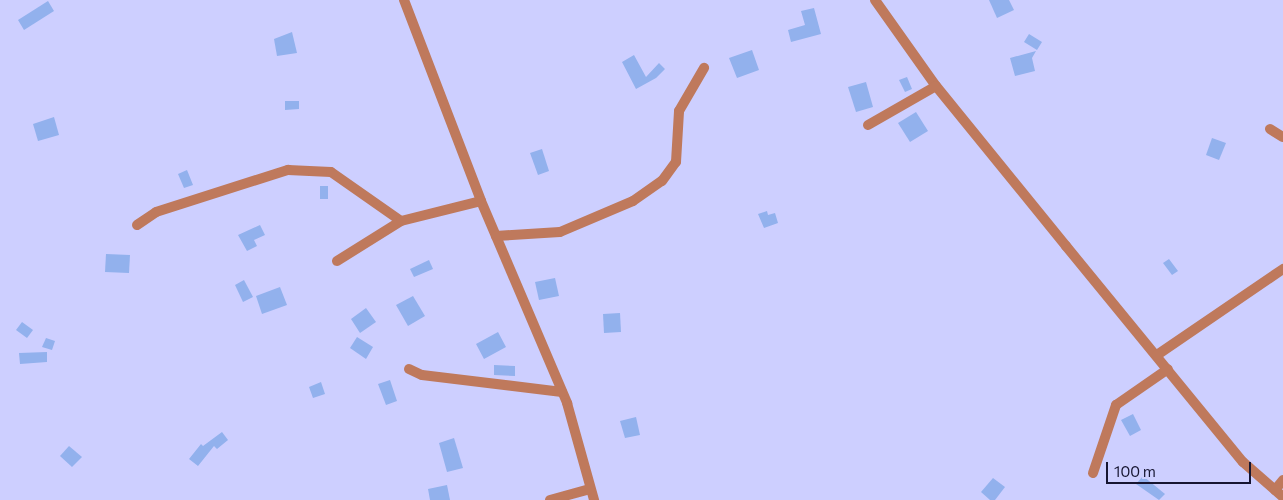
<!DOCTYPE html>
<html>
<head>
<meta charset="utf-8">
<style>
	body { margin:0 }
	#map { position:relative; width:1283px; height:500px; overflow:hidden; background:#cdcfff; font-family:Commissioner,sans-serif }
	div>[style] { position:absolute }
	.building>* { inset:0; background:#92b1ed }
	.street>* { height:10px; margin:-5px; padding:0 5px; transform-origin:5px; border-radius:5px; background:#bf795c }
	span { translate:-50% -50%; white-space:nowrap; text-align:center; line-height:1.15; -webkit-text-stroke:4px #cdcfff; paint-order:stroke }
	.scale { position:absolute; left:1106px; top:462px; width:145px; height:22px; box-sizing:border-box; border:2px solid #161531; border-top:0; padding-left:6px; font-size:15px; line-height:18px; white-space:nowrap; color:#161531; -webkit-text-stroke:4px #cdcfff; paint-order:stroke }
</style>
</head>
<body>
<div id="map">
	<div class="building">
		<i style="clip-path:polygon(989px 0,1009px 0,1014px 10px,997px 18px)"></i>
		<i style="clip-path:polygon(48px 1px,54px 11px,24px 30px,18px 20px)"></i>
		<i style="clip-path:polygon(814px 8px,821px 34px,791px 42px,788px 30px,805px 25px,801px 11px)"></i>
		<i style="clip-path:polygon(292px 32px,297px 53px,277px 56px,274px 39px)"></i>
		<i style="clip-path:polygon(1029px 34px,1042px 42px,1037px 50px,1024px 42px)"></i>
		<i style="clip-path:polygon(752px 50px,759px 70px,737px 78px,729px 58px)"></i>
		<i style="clip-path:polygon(1036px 51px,1032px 58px,1035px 71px,1015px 76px,1010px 58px)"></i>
		<i style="clip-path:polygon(634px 55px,646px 77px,659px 63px,665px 69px,656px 78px,636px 89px,622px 62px)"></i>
		<i style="clip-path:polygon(907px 77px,912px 89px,905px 92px,899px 80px)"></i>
		<i style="clip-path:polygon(866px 82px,873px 107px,856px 112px,848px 87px)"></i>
		<i style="clip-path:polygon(285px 101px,299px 101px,299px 109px,285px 110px)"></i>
		<i style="clip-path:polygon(916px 112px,928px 131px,910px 142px,898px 123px)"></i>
		<i style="clip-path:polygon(54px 117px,59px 135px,38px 141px,33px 124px)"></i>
		<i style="clip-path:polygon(1212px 138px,1226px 143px,1219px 160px,1206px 155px)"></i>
		<i style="clip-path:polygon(542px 149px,549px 171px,538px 175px,530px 153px)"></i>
		<i style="clip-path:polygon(187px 170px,193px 185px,184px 188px,178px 174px)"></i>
		<i style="clip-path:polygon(320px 186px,328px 186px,328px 199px,320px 199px)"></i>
		<i style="clip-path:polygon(767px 211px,768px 215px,775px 213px,778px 223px,764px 228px,758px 214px)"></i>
		<i style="clip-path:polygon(260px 225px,265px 235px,254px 240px,257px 246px,247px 251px,238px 235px)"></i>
		<i style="clip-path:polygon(106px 254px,130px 255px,129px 273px,105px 272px)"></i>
		<i style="clip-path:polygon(1169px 259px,1178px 271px,1172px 275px,1163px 263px)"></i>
		<i style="clip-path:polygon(429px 260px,433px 269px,414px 277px,410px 269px)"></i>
		<i style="clip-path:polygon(555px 278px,559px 296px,539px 300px,535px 282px)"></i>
		<i style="clip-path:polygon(244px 280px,253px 297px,243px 302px,235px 285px)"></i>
		<i style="clip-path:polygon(280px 287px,287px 305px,262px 314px,256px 296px)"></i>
		<i style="clip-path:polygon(413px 296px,425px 316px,408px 326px,396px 305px)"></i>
		<i style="clip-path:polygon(366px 308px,376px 322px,360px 333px,351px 319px)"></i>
		<i style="clip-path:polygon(620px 313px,621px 332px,604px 333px,603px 314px)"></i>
		<i style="clip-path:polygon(22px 322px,33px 330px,27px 338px,16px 330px)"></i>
		<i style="clip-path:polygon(498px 332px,506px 347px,484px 359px,476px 344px)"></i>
		<i style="clip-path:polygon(357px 337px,373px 347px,366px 359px,350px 348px)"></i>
		<i style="clip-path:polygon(46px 338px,55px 341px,52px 350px,42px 347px)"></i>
		<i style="clip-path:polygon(47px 352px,47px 362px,20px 364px,19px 353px)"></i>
		<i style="clip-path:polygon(494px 365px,515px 366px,515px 376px,494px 375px)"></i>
		<i style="clip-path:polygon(390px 380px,397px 401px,386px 405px,378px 384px)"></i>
		<i style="clip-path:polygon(321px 382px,325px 394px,313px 398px,309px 387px)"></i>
		<i style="clip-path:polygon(1133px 414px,1141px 430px,1130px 436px,1121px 420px)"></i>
		<i style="clip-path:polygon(636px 417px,640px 435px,625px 438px,620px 421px)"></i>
		<i style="clip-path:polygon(222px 432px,228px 440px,217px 449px,214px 446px,198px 466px,189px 459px,201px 444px,203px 446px)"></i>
		<i style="clip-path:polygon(454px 438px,463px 468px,447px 472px,439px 443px)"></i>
		<i style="clip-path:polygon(69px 446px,82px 457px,72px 467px,60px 456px)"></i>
		<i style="clip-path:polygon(1143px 476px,1165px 494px,1159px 500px,1136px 484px)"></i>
		<i style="clip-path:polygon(993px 478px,1005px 487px,995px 500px,990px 500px,981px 492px)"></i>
		<i style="clip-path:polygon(447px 485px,450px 500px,430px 500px,428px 489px)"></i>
	</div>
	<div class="street">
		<i style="left:404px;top:0;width:215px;rotate:69deg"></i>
		<i style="left:481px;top:201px;width:220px;rotate:66.9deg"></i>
		<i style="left:567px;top:403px;width:101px;rotate:74.4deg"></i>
		<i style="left:875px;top:0;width:105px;rotate:54.7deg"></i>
		<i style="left:936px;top:86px;width:206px;rotate:50.9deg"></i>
		<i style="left:1066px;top:246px;width:279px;rotate:50.7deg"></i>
		<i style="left:1243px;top:462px;width:53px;rotate:41.2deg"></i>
		<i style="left:868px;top:125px;width:78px;rotate:-29.8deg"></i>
		<i style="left:1270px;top:129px;width:15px;rotate:32deg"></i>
		<i style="left:137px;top:225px;width:23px;rotate:-34deg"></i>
		<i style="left:156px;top:212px;width:139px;rotate:-17.7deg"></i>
		<i style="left:288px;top:170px;width:43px;rotate:2.7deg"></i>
		<i style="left:331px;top:172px;width:85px;rotate:35deg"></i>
		<i style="left:496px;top:236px;width:64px;rotate:-3.6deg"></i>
		<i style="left:560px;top:232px;width:79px;rotate:-23deg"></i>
		<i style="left:633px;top:201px;width:35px;rotate:-35deg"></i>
		<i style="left:662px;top:181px;width:24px;rotate:-54deg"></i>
		<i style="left:676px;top:162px;width:51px;rotate:-86.6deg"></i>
		<i style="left:679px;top:111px;width:50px;rotate:-59.8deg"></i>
		<i style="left:337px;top:261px;width:75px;rotate:-32deg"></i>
		<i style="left:401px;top:221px;width:82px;rotate:-14deg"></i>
		<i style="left:1157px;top:355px;width:153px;rotate:-34.3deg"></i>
		<i style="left:409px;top:369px;width:14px;rotate:25deg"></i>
		<i style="left:422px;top:375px;width:141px;rotate:6.9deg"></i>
		<i style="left:1093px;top:473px;width:72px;rotate:-71.3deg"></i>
		<i style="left:1116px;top:405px;width:63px;rotate:-34.7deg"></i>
		<i style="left:1275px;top:490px;width:13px;rotate:-51deg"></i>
		<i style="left:550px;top:500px;width:41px;rotate:-15.4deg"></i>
	</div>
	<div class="scale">100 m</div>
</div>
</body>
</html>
